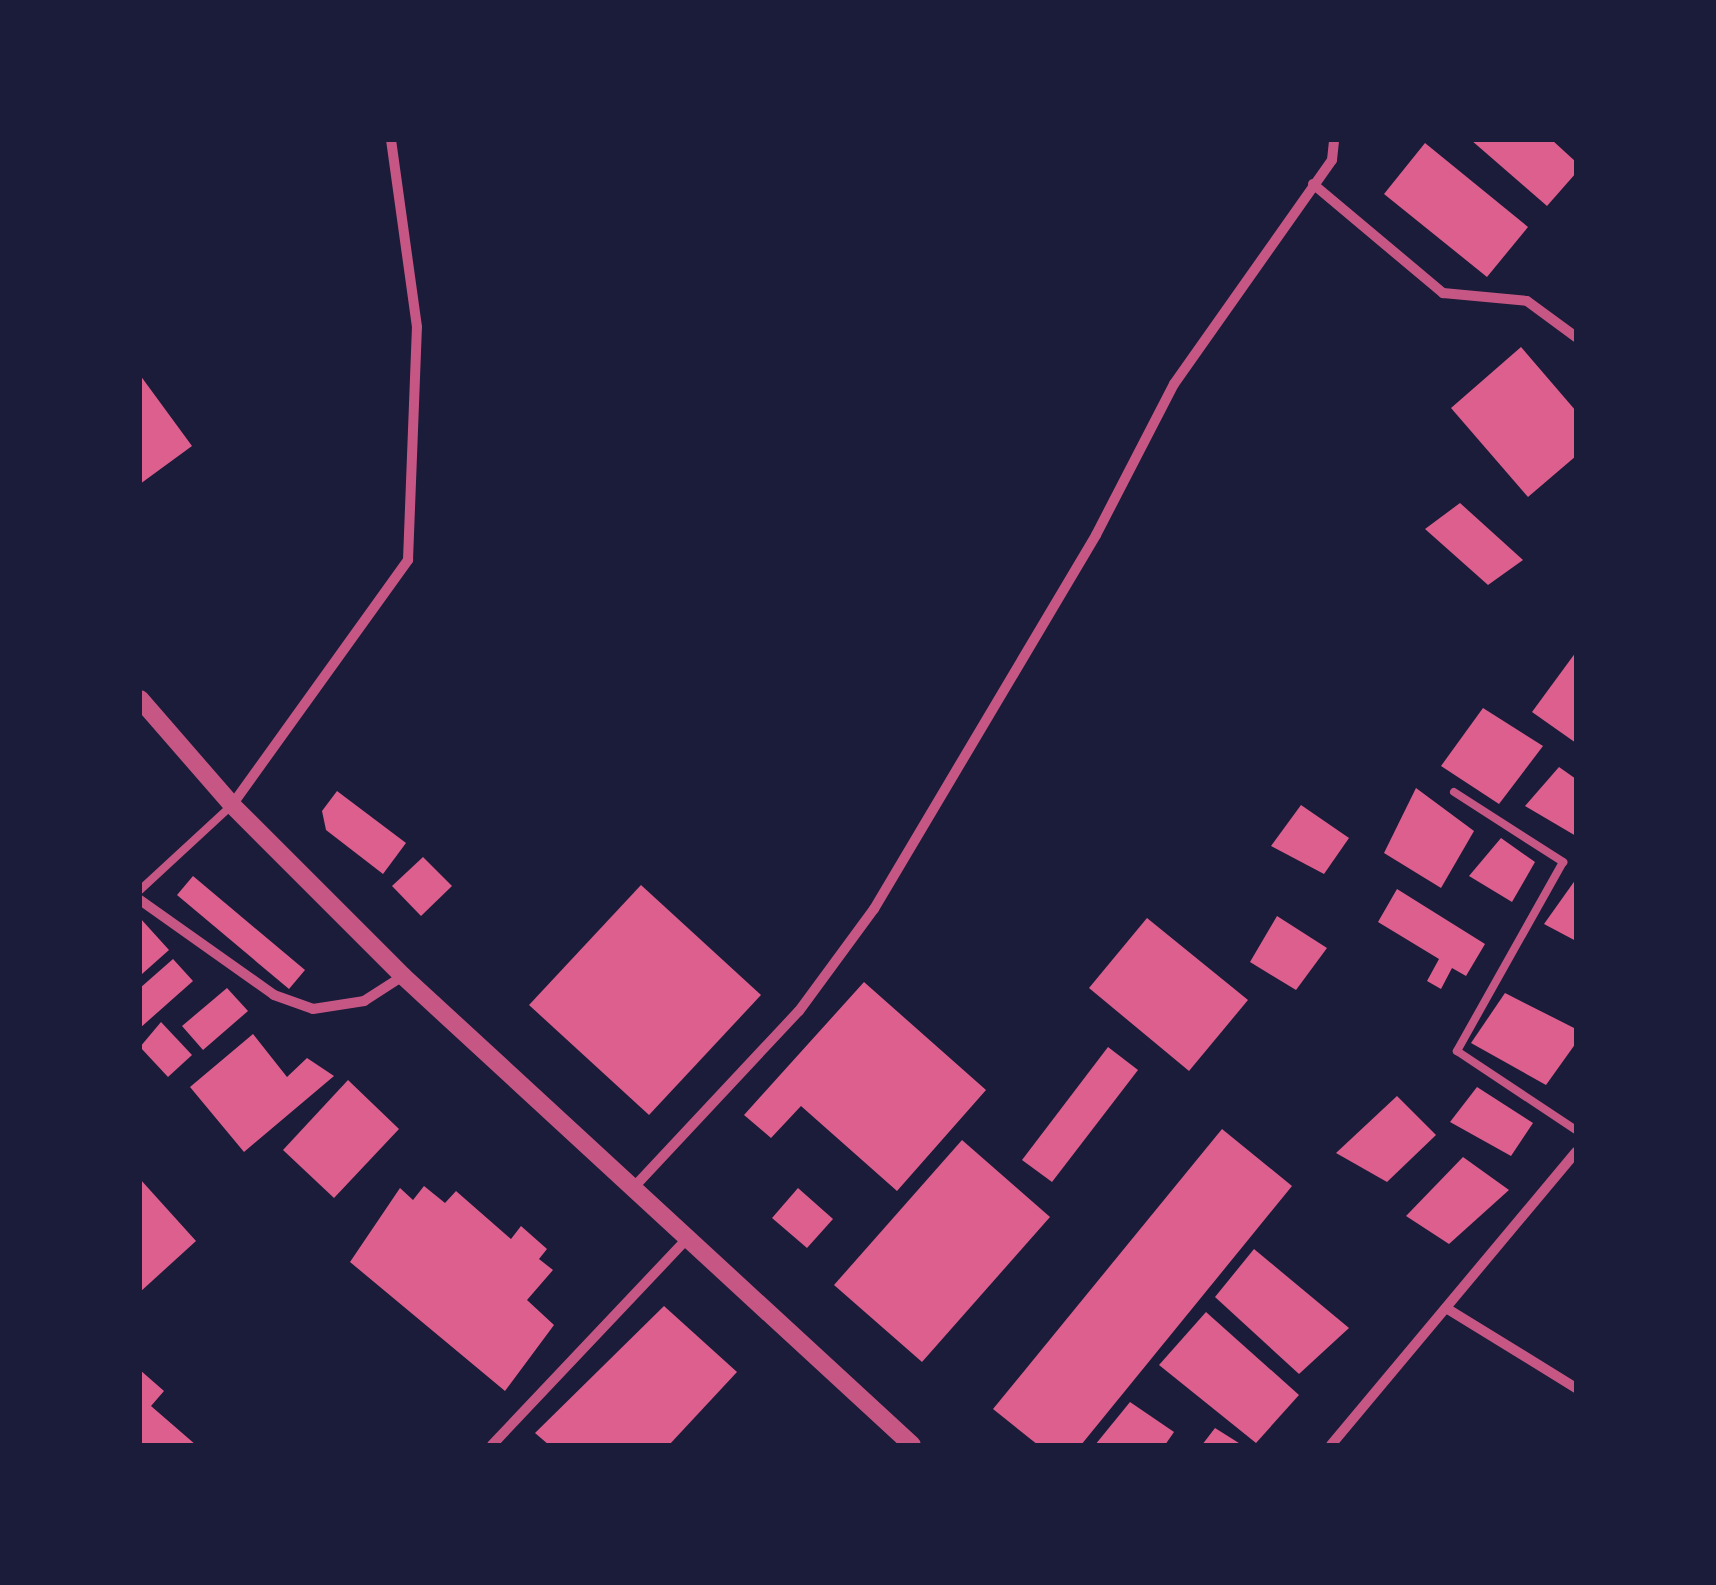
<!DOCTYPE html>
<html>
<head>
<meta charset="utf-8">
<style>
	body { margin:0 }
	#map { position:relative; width:1716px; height:1585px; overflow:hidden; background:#1b1b3a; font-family:Jost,sans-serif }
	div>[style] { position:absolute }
	.building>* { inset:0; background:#dd5f8e }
	.service>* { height:8px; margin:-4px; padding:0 4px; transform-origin:4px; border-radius:4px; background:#c65784 }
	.minor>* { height:10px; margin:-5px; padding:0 5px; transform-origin:5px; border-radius:5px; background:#c65784 }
	.tertiary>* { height:18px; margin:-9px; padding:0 9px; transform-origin:9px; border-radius:9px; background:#c65784 }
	span { translate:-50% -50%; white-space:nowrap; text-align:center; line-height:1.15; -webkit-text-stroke:10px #1b1b3a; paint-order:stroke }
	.frame { position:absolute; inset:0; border:142px solid #1b1b3a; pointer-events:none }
</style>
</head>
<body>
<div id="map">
	<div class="building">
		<i style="clip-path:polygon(1471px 140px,1552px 140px,1576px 162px,1576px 173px,1547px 206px)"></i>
		<i style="clip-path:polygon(1425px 143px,1528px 227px,1487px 277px,1384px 194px)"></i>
		<i style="clip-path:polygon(1521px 347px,1576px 411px,1576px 456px,1528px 497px,1451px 408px)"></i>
		<i style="clip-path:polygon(140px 375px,192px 446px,140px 484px)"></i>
		<i style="clip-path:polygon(1460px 503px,1523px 560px,1488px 585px,1425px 529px)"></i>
		<i style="clip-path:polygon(1576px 652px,1576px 743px,1532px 712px)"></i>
		<i style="clip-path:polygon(1483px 708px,1543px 746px,1499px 804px,1441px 766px)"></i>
		<i style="clip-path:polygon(1559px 767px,1576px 779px,1576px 836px,1525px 806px)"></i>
		<i style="clip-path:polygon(1416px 788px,1474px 831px,1441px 888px,1384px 853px)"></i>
		<i style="clip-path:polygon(337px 791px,406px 843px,383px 874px,326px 830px,322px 811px)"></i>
		<i style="clip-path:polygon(1301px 805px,1349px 838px,1324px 874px,1271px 846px)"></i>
		<i style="clip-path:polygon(1501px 838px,1535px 862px,1512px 902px,1469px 876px)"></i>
		<i style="clip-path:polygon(423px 857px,452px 886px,421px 916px,392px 886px)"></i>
		<i style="clip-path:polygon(193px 876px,305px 970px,289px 989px,177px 895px)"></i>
		<i style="clip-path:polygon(1576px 879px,1576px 941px,1544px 924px)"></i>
		<i style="clip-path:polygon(641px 885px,761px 995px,649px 1115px,529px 1005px)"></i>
		<i style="clip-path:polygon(1397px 889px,1485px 944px,1466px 976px,1452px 968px,1441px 989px,1427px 981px,1439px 959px,1378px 922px)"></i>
		<i style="clip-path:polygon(1277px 916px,1327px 948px,1296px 990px,1250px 962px)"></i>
		<i style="clip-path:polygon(140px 918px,169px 950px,142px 974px,140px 972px)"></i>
		<i style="clip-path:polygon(1147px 918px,1248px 1000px,1189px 1071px,1089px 988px)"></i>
		<i style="clip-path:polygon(173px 959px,193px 981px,140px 1028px,140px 988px)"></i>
		<i style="clip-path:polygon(864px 982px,986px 1090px,897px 1191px,801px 1106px,771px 1138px,744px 1115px)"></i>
		<i style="clip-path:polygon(227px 988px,248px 1011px,203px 1050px,182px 1026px)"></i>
		<i style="clip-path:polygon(1505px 993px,1576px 1029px,1576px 1043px,1546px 1085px,1471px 1043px)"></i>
		<i style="clip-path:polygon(161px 1022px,192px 1055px,168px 1077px,140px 1047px)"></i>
		<i style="clip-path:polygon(253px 1034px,287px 1077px,307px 1058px,334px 1076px,244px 1152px,190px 1087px)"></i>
		<i style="clip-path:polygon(1108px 1047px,1138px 1070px,1052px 1182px,1022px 1160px)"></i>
		<i style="clip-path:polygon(348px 1080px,399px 1129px,334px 1198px,283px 1150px)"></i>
		<i style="clip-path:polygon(1477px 1087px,1533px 1123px,1511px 1156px,1450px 1122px)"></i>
		<i style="clip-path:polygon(1397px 1096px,1436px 1135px,1387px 1182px,1336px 1153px)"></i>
		<i style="clip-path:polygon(1222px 1129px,1292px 1186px,1081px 1445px,1038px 1445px,993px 1409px)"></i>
		<i style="clip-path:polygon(962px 1140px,1050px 1217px,922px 1362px,834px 1285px)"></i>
		<i style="clip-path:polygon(1463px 1157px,1509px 1190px,1449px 1244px,1406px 1216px)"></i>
		<i style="clip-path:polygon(140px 1179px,196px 1241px,140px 1292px)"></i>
		<i style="clip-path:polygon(424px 1186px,445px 1203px,456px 1191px,511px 1239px,521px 1226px,547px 1249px,539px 1259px,553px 1270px,527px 1300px,554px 1325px,505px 1391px,350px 1262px,400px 1188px,413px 1200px)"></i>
		<i style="clip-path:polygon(798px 1188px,833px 1219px,807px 1248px,772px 1218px)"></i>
		<i style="clip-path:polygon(1254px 1249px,1349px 1328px,1299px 1374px,1215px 1297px)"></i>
		<i style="clip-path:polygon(664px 1306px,737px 1372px,669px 1445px,549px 1445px,535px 1433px)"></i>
		<i style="clip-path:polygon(1206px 1312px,1299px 1395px,1256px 1443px,1159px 1365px)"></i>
		<i style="clip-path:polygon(140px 1370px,164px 1391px,151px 1406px,196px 1445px,140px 1445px)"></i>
		<i style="clip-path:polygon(1130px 1402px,1174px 1432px,1165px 1445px,1095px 1445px)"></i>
		<i style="clip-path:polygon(1215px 1428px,1242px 1445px,1202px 1445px)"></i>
	</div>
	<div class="service">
		<i style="left:1454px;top:792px;width:130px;rotate:32.7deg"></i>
		<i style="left:1563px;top:862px;width:217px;rotate:119.3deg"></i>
		<i style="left:1457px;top:1051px;width:143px;rotate:33.6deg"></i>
		<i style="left:140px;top:890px;width:124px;rotate:-42.7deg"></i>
	</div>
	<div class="minor">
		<i style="left:1313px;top:184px;width:170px;rotate:40deg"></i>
		<i style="left:1443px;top:293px;width:84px;rotate:5.4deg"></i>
		<i style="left:1527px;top:301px;width:61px;rotate:36.3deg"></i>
		<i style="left:232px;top:805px;width:302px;rotate:-54.3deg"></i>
		<i style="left:408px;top:560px;width:233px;rotate:-87.8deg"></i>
		<i style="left:417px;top:327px;width:189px;rotate:-97.9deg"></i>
		<i style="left:140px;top:900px;width:164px;rotate:35.3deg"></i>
		<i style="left:274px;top:995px;width:41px;rotate:19.7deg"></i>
		<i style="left:313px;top:1009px;width:52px;rotate:-8.9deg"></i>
		<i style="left:364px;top:1001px;width:46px;rotate:-32.7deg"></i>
		<i style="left:635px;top:1186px;width:240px;rotate:-46.9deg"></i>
		<i style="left:799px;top:1011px;width:127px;rotate:-53.7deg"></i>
		<i style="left:874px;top:909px;width:435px;rotate:-59.3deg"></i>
		<i style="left:1096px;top:535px;width:170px;rotate:-62.7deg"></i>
		<i style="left:1174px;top:384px;width:274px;rotate:-54.8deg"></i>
		<i style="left:1332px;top:160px;width:20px;rotate:-84deg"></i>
		<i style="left:1446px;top:1308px;width:153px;rotate:31.6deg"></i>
		<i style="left:492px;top:1445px;width:284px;rotate:-46.6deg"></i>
		<i style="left:1331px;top:1445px;width:382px;rotate:-50.1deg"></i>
	</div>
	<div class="tertiary">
		<i style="left:140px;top:699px;width:140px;rotate:49deg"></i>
		<i style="left:232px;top:805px;width:242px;rotate:45deg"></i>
		<i style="left:403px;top:976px;width:692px;rotate:42.66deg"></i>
	</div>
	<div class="frame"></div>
</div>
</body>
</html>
